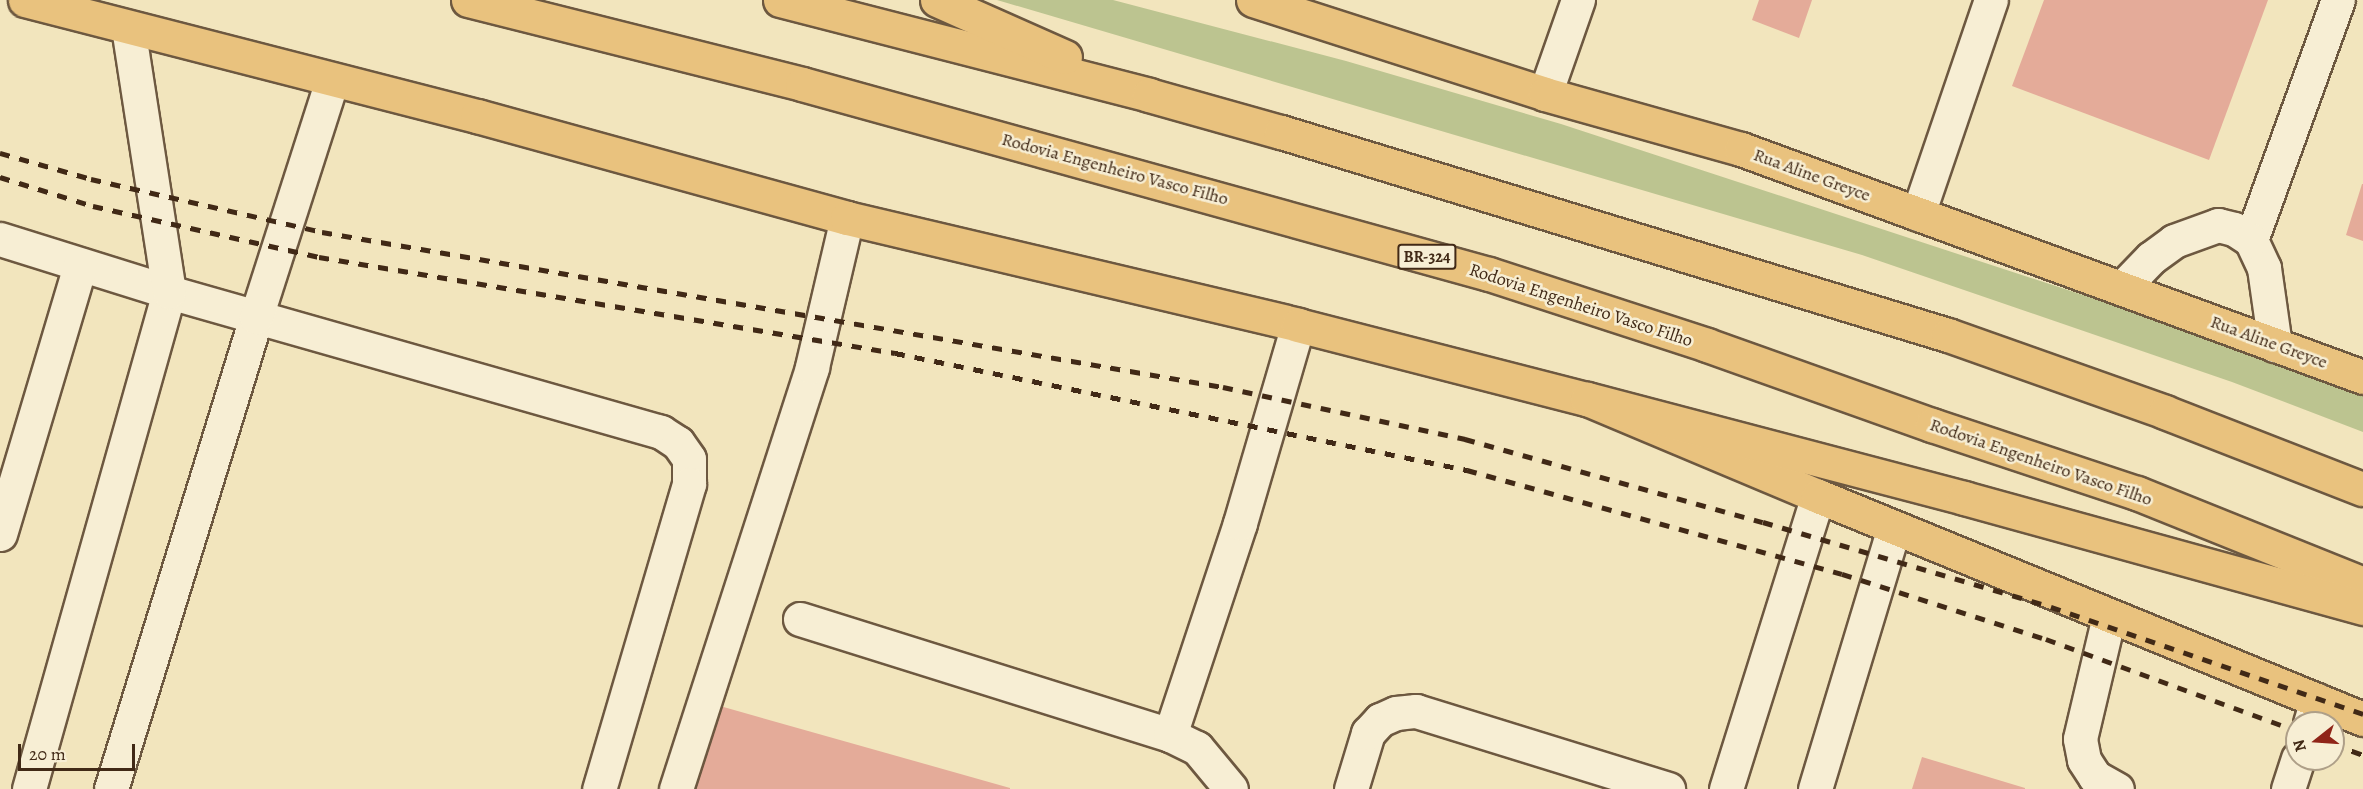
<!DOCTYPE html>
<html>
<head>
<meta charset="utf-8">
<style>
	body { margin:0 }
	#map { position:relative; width:2363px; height:789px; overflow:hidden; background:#f2e5bd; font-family:Alegreya,serif }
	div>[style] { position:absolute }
	.green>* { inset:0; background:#bcc490 }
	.building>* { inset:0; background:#e4ab99 }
	.roads { filter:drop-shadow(2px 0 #6d5840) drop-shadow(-2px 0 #6d5840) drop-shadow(0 2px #6d5840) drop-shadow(0 -2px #6d5840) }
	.minor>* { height:33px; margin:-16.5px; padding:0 16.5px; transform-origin:16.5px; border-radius:16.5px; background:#f7eed4 }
	.major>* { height:33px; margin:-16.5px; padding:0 16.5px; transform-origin:16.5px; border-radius:16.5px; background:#e9c27e }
	.highway>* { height:33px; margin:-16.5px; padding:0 16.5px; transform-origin:16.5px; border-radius:16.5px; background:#e9c27e }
	.rail>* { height:4.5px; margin-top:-2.25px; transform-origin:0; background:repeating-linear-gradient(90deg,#412916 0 10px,transparent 0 20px) }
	span { translate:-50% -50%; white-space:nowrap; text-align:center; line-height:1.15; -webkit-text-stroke:5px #f7eed4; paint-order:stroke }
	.shield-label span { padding:2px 4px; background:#f7eed4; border:2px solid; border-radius:4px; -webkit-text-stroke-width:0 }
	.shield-label { font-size:16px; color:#412916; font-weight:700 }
	.street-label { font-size:18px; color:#412916 }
	.north { position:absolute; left:2285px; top:711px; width:60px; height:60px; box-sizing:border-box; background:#f7eed4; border:2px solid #ae9f88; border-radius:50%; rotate:253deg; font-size:16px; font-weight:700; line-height:24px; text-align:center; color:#412916 }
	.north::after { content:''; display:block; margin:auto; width:21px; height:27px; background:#8f2418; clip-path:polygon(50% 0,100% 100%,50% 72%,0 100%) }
	.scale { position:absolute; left:18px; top:744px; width:117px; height:27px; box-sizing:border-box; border:3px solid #412916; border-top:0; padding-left:8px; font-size:18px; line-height:21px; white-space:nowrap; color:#412916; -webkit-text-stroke:4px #f7eed4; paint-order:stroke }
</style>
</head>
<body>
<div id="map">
	<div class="green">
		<i style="clip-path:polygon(997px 0,1113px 0,1346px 61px,1561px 124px,2257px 352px,2363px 395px,2363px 432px,2232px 382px,1862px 255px)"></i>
	</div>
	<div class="building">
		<i style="clip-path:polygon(1759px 0,1812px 0,1799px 38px,1752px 20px)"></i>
		<i style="clip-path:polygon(2044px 0,2268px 0,2209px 160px,2012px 86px)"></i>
		<i style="clip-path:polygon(2362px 184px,2363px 184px,2363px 241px,2346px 235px)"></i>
		<i style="clip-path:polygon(720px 706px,1010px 788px,1010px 789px,696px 789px)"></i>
		<i style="clip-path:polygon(1922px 757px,2025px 788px,2025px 789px,1912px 789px)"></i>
	</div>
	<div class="roads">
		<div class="minor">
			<i style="left:1545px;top:94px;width:100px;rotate:-70.7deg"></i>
			<i style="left:1918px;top:214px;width:226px;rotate:-71.2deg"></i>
			<i style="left:0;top:239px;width:177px;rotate:17.4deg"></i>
			<i style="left:169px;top:292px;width:512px;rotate:15.88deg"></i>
			<i style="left:661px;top:432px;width:20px;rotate:33deg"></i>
			<i style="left:678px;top:443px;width:19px;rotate:55deg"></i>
			<i style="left:689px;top:459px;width:25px;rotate:90deg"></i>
			<i style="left:689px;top:484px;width:318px;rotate:106.4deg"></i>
			<i style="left:2251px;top:240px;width:255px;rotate:-70.1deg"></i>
			<i style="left:2122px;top:288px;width:42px;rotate:-46deg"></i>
			<i style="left:2151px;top:258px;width:29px;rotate:-36deg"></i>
			<i style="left:2174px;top:241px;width:47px;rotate:-20deg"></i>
			<i style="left:2218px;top:225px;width:16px;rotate:14deg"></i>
			<i style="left:2234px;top:229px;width:20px;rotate:33deg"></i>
			<i style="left:2251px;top:240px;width:31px;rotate:65deg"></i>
			<i style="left:2264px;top:268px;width:78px;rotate:81.9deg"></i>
			<i style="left:0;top:534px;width:281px;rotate:-73.4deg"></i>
			<i style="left:2109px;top:616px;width:126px;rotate:103.3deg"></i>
			<i style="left:2080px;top:739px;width:21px;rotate:79deg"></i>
			<i style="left:2084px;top:760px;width:20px;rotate:57deg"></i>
			<i style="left:2095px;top:777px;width:25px;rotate:29deg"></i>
			<i style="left:800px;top:619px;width:388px;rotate:17.4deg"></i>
			<i style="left:1170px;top:735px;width:30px;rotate:26deg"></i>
			<i style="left:1197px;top:748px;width:53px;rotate:50.3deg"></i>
			<i style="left:2310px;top:723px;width:24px;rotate:-73deg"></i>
			<i style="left:1170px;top:735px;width:223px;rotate:-71.7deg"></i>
			<i style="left:1240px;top:523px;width:206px;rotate:-73.7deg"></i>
			<i style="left:29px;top:789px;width:516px;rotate:-74.27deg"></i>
			<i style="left:169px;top:292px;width:267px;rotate:-98.8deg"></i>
			<i style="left:111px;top:789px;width:494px;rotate:-72.9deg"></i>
			<i style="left:256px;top:317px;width:249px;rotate:-72.2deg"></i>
			<i style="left:676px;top:789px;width:443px;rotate:-72.1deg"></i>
			<i style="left:812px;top:367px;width:153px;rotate:-76.8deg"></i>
			<i style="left:1351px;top:789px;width:59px;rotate:-73.1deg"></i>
			<i style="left:1368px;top:733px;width:18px;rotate:-47deg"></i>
			<i style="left:1380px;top:720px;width:17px;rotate:-24deg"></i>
			<i style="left:1396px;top:713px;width:20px;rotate:-6deg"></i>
			<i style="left:1416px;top:711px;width:264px;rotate:17.2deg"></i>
			<i style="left:1726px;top:789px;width:307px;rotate:-72.6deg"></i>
			<i style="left:1815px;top:789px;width:273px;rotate:-73.2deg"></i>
			<i style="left:2288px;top:789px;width:32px;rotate:-72deg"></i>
		</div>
		<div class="major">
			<i style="left:25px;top:0;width:467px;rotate:14.4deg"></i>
			<i style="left:477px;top:116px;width:384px;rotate:15.4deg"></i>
			<i style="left:847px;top:218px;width:464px;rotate:13.3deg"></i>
			<i style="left:1298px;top:325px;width:298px;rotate:14.4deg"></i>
			<i style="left:1587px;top:399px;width:251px;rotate:22.8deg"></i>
			<i style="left:1818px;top:496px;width:589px;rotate:22.25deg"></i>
			<i style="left:1253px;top:0;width:307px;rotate:17.8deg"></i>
			<i style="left:1545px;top:94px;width:204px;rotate:15.7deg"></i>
			<i style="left:1741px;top:149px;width:662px;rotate:20.13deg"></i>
		</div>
		<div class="highway">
			<i style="left:468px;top:0;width:344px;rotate:14.1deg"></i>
			<i style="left:802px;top:84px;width:713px;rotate:15.46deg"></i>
			<i style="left:1489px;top:274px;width:229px;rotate:18deg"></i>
			<i style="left:1707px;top:345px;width:239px;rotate:19.6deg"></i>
			<i style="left:1932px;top:425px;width:216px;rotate:18.4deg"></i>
			<i style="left:2137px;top:493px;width:244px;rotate:21.9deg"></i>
			<i style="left:780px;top:0;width:381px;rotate:14.4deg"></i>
			<i style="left:1149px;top:95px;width:137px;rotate:15.7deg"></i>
			<i style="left:1281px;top:132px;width:697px;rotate:16.93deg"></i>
			<i style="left:1948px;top:335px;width:230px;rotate:19.5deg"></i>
			<i style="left:2165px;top:412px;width:212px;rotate:21.3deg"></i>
			<i style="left:937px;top:0;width:140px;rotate:24deg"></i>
			<i style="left:1587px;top:399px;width:390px;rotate:14.7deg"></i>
			<i style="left:1964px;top:498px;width:414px;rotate:15.4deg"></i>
		</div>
	</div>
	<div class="rail">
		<i style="left:0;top:153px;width:95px;rotate:15.9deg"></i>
		<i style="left:91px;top:179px;width:237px;rotate:12.9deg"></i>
		<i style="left:322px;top:232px;width:914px;rotate:9.76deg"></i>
		<i style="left:1223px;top:387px;width:248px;rotate:12.1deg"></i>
		<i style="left:1465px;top:439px;width:309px;rotate:15.6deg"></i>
		<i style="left:1763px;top:522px;width:300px;rotate:16.4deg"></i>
		<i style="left:2051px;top:607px;width:330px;rotate:18.9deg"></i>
		<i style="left:0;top:177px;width:97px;rotate:17.3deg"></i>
		<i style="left:93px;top:206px;width:232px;rotate:12.7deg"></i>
		<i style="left:319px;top:257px;width:584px;rotate:9.46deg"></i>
		<i style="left:895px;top:353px;width:584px;rotate:11.56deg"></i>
		<i style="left:1467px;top:470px;width:389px;rotate:15.5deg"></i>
		<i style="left:1842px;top:574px;width:214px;rotate:17.7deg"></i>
		<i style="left:2046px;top:639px;width:267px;rotate:20.1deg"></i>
		<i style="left:2333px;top:744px;width:32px;rotate:20deg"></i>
	</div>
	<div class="shield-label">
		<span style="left:1427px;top:257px">BR-324</span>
	</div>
	<div class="street-label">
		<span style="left:1115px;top:169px;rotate:15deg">Rodovia Engenheiro Vasco Filho</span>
		<span style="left:1812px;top:175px;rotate:20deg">Rua Aline Greyce</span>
		<span style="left:1581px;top:305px;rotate:18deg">Rodovia Engenheiro Vasco Filho</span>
		<span style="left:2269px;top:342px;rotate:20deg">Rua Aline Greyce</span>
		<span style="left:2041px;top:462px;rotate:19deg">Rodovia Engenheiro Vasco Filho</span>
	</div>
	<div class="north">N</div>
	<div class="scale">20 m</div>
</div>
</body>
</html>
